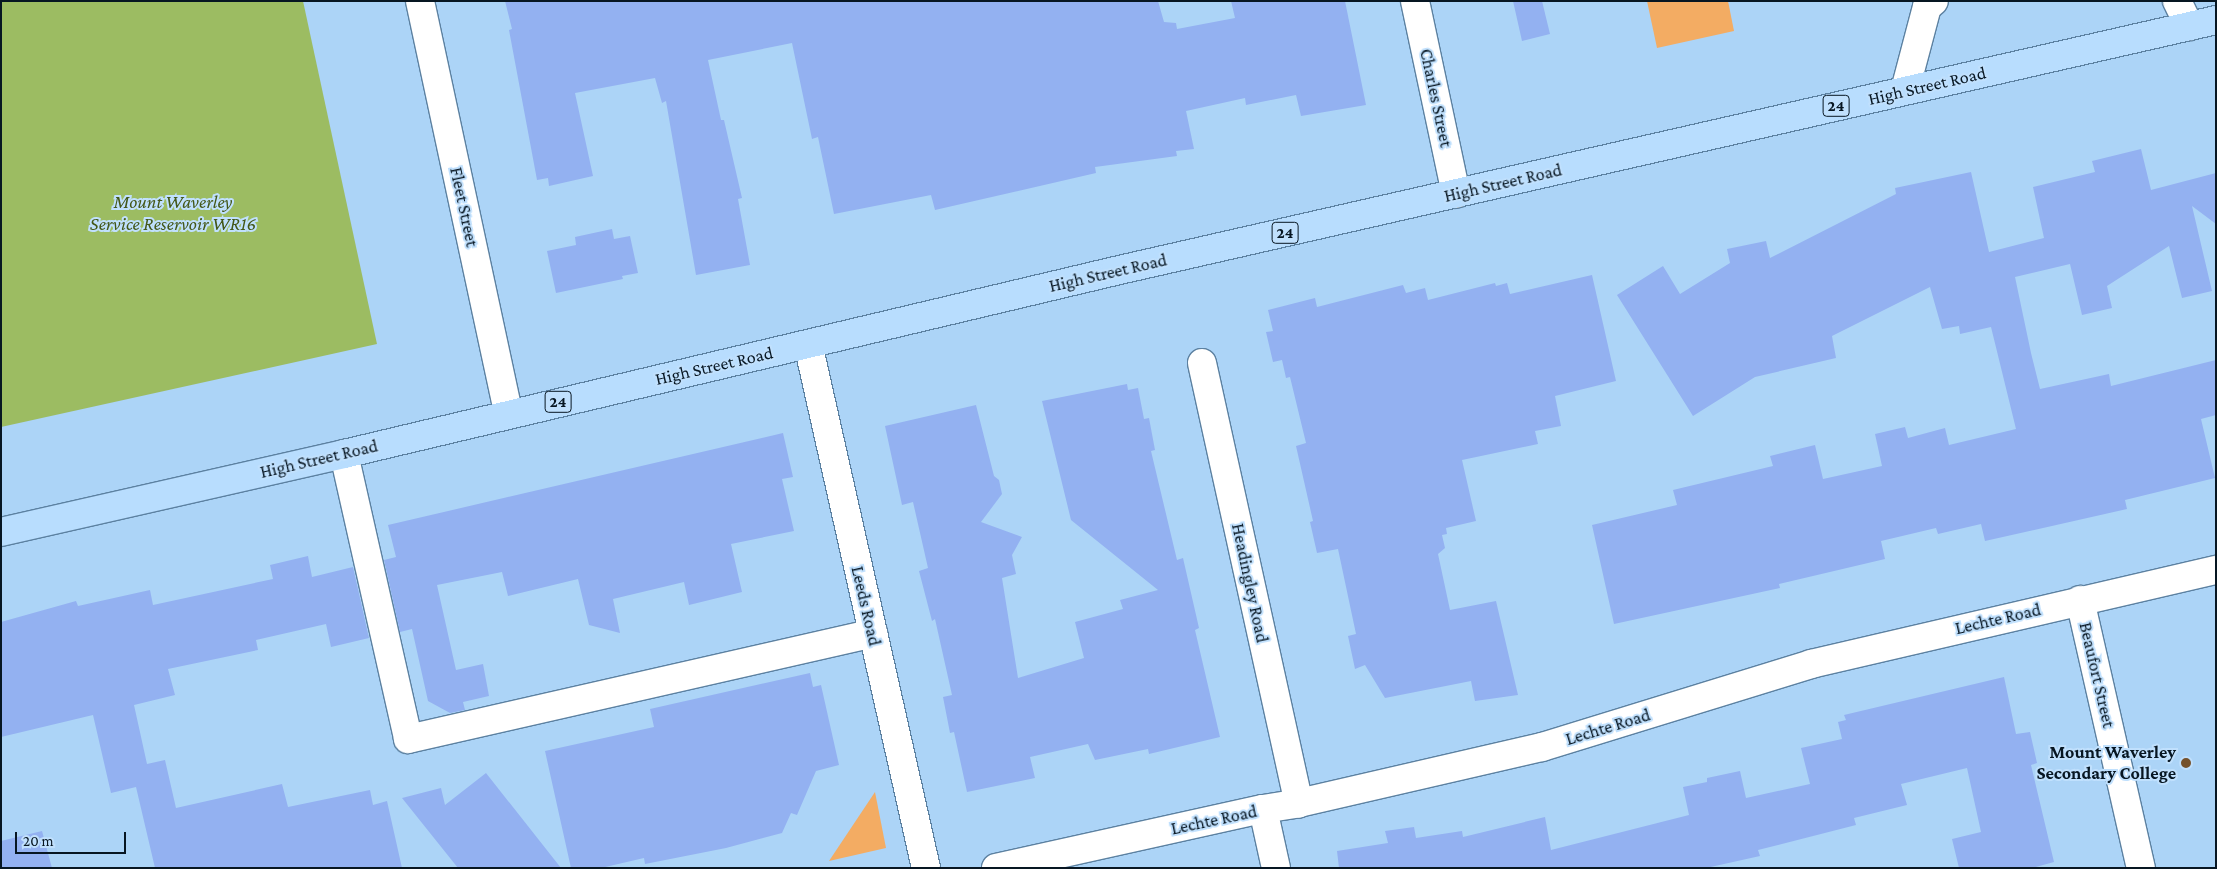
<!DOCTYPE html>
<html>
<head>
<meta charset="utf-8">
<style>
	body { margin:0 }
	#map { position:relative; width:2217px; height:869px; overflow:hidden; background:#acd4f7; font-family:"Crimson Pro",serif }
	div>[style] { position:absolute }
	.green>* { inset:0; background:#f3ac63 }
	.water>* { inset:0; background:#9cbc62 }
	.building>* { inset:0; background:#93b1f1 }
	.roads { filter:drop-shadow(1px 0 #5c81a1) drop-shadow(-1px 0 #5c81a1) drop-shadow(0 1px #5c81a1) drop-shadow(0 -1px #5c81a1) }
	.minor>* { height:28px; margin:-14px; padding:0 14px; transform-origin:14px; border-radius:14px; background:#fff }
	.major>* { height:28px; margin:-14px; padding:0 14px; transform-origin:14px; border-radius:14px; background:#b8ddfe }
	.dots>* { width:14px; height:14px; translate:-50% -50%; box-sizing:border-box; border:2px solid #c0e0fd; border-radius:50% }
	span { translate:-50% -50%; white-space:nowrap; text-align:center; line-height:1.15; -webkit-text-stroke:4px #c0e0fd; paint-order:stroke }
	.shield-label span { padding:1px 4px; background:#c0e0fd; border:1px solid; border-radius:4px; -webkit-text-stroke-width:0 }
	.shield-label { font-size:16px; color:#071622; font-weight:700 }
	.street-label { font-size:18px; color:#071622 }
	.poi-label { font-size:18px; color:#071622; font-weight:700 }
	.right { translate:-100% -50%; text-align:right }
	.water-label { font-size:19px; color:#435717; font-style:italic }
	.frame { position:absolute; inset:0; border:2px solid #071622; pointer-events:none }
	.scale { position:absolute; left:15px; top:832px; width:111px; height:22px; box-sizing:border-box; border:2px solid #071622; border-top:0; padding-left:6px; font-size:15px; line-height:18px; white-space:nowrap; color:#071622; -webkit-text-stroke:4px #c0e0fd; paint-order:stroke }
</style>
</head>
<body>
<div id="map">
	<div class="green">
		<i style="clip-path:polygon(1647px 1px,1728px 1px,1734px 31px,1657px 48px)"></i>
		<i style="clip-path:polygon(875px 792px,886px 848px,829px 861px)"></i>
	</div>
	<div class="water">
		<i style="clip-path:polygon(1px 1px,303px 1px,377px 344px,1px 427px)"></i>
	</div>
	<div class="building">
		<i style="clip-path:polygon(505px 1px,1158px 1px,1164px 22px,1176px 23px,1177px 29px,1235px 18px,1231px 1px,1345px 1px,1366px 105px,1301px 116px,1296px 95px,1246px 105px,1245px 98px,1186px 111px,1194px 149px,1176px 151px,1177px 156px,1095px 167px,1096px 173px,935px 210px,931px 195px,834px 214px,818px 137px,812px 139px,792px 43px,708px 60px,721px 120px,724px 120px,742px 198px,738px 199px,750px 265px,696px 275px,666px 101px,662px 103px,655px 78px,575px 93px,593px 176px,549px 186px,548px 178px,537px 180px,509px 30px,512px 29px)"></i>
		<i style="clip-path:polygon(1513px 1px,1542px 1px,1550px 34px,1522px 41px)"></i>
		<i style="clip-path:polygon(2141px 149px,2151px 190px,2216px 173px,2216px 224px,2192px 206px,2212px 291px,2182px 298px,2169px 246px,2107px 286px,2112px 308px,2082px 315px,2070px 264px,2015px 277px,2031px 353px,2040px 389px,2109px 374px,2111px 386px,2216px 360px,2216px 415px,2201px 419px,2215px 478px,2125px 500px,2127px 509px,1985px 541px,1981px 524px,1938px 534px,1936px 528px,1881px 541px,1885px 559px,1779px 584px,1780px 588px,1614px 624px,1592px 525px,1677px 505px,1673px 490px,1773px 466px,1770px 456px,1815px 445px,1823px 479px,1882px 466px,1875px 434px,1905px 427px,1908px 438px,1945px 428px,1949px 445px,2016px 429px,1991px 327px,1960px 334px,1959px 326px,1942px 329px,1930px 287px,1832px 336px,1836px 358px,1755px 377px,1693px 416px,1617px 295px,1663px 266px,1680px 294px,1730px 263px,1727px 249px,1766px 241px,1770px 258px,1896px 194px,1895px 188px,1971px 172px,1989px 252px,2044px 238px,2033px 187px,2095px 172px,2092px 161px)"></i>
		<i style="clip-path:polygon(612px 229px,614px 239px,630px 236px,638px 273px,622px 276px,623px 279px,556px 293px,547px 251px,576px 245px,575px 237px)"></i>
		<i style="clip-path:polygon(1592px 275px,1616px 381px,1555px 396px,1561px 426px,1535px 431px,1538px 444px,1462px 460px,1476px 521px,1446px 528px,1447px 534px,1442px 535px,1445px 548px,1438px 554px,1450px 610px,1496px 601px,1518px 695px,1475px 701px,1471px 681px,1385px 698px,1365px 665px,1355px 669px,1348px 636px,1356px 634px,1338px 549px,1317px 553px,1310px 522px,1313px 521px,1296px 446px,1306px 443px,1290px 377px,1286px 378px,1282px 360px,1273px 362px,1266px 332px,1273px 331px,1268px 310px,1315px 298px,1317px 307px,1403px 285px,1406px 293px,1425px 288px,1428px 300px,1495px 283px,1496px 286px,1507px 283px,1510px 294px)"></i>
		<i style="clip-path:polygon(1127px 384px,1128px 390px,1138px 388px,1144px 419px,1149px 418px,1155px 450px,1151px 451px,1177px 560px,1183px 558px,1199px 628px,1195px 630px,1220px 737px,1149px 754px,1148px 749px,1095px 760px,1088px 744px,1030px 757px,1035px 778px,967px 792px,954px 732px,950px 733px,943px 697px,952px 695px,935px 619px,932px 621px,919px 571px,928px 568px,913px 502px,902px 505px,885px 426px,976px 405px,994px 476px,999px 480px,1002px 494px,981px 522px,1022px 537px,1012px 555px,1016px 574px,1002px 578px,1018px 678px,1084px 658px,1075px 622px,1123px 609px,1120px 600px,1158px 590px,1071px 520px,1042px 401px)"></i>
		<i style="clip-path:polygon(783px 433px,793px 477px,782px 479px,794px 531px,731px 544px,742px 592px,689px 605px,684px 582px,613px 599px,620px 633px,589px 625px,578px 579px,508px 596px,502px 572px,437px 585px,456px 670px,483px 664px,489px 696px,463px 702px,465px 710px,450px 713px,428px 701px,412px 629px,400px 632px,384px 560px,396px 557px,388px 525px)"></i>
		<i style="clip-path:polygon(308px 556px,312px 577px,353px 567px,369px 638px,331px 647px,326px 624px,256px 640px,258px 650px,168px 669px,175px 695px,134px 705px,147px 764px,165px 760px,176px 808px,282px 784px,288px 807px,370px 790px,373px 805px,387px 801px,402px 868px,155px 868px,136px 787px,111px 793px,93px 715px,1px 737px,1px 622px,76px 601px,78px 606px,150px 590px,153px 605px,273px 579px,270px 565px)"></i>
		<i style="clip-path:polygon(810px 673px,813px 687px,821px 685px,839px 765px,816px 771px,797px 815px,791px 813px,782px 833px,726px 848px,645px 864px,644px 858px,601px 868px,571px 868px,545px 751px,654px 727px,650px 709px)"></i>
		<i style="clip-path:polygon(2004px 677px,2016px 734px,2030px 732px,2037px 763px,2031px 765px,2054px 862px,2032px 868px,1959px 868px,1952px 839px,1981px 832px,1967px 768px,1901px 784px,1907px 805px,1854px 818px,1856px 825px,1758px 850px,1760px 856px,1706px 868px,1339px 868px,1337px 851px,1388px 843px,1385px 831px,1414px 827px,1416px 838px,1462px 831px,1463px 837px,1545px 817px,1551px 850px,1689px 815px,1683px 787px,1707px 782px,1707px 778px,1740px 771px,1746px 798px,1810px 784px,1801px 748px,1842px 739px,1838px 722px,1846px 720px,1844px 715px)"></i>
		<i style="clip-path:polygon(486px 773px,561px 868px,458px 868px,402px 798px,441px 788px,445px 805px)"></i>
		<i style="clip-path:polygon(42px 831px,52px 868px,1px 868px,1px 841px)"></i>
	</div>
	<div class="roads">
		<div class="minor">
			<i style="left:420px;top:1px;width:421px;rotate:77.9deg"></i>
			<i style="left:1415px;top:1px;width:197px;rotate:78deg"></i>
			<i style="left:2177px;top:1px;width:28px;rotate:64deg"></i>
			<i style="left:1905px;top:90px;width:86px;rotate:-75.2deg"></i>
			<i style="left:1927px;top:7px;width:9px;rotate:-41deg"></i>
			<i style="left:808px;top:344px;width:537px;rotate:77.31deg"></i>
			<i style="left:1202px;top:363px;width:451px;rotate:77.6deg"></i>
			<i style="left:344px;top:454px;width:292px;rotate:77.3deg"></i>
			<i style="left:408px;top:739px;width:477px;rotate:-12.8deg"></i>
			<i style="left:2080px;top:600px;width:275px;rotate:77.2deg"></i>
			<i style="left:1263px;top:809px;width:60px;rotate:77.6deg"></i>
			<i style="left:996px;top:868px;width:273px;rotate:-12.5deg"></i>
			<i style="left:1263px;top:809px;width:36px;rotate:-9deg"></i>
			<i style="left:1299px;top:803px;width:249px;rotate:-13deg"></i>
			<i style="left:1542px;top:747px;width:282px;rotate:-17.1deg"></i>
			<i style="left:1811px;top:664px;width:416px;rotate:-13.1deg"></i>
		</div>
		<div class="major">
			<i style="left:1px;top:532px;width:352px;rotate:-12.8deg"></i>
			<i style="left:344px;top:454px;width:792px;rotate:-13.35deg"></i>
			<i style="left:1115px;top:271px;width:1129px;rotate:-12.84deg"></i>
		</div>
	</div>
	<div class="dots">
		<i style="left:2186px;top:763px;background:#75512b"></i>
	</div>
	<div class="shield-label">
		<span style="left:1836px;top:106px">24</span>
		<span style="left:1285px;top:233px">24</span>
		<span style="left:558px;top:402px">24</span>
	</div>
	<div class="street-label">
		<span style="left:1927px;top:86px;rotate:-13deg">High Street Road</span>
		<span style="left:1436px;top:98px;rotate:78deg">Charles Street</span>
		<span style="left:1503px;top:183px;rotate:-13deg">High Street Road</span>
		<span style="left:464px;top:207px;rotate:78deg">Fleet Street</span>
		<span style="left:1108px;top:273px;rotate:-13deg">High Street Road</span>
		<span style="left:714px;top:366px;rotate:-13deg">High Street Road</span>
		<span style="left:319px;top:459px;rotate:-13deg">High Street Road</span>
		<span style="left:1250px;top:583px;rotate:78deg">Headingley Road</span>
		<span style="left:866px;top:606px;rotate:77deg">Leeds Road</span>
		<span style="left:1998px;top:619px;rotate:-13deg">Lechte Road</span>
		<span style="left:2097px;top:675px;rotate:77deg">Beaufort Street</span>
		<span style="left:1608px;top:727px;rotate:-17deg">Lechte Road</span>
		<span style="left:1214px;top:820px;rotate:-12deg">Lechte Road</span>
	</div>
	<div class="poi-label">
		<span class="right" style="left:2176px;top:763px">Mount Waverley<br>Secondary College</span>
	</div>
	<div class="water-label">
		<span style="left:173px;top:213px">Mount Waverley<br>Service Reservoir WR16</span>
	</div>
	<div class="frame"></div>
	<div class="scale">20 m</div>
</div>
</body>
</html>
